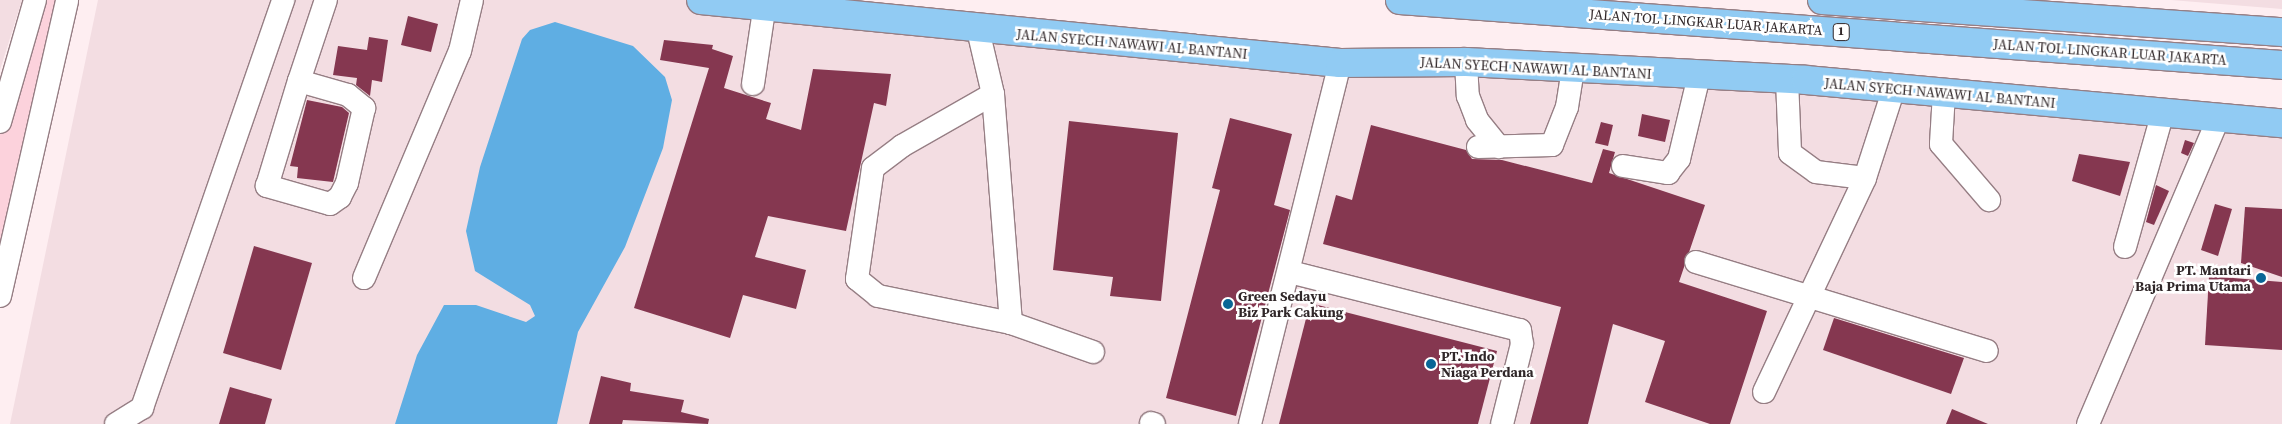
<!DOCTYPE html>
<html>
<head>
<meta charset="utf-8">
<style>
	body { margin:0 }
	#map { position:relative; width:2282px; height:424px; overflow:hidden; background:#feeef1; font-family:"Source Serif 4",serif }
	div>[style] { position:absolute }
	.built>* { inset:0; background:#f3dde2 }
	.green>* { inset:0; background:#fcd2dc }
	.water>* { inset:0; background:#5faee3 }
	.building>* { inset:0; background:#853750 }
	.roads { filter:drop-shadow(1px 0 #967e84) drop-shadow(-1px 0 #967e84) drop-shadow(0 1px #967e84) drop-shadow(0 -1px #967e84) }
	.minor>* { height:22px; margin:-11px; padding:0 11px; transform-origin:11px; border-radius:11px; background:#fff }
	.highway>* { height:28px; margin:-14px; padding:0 14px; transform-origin:14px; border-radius:14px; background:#91cbf3 }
	.dots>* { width:14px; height:14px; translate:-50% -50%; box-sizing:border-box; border:2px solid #fff; border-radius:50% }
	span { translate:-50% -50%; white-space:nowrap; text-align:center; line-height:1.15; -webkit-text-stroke:5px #fff; paint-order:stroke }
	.shield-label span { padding:1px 4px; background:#fff; border:1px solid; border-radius:4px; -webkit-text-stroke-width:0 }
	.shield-label { font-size:12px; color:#302729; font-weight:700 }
	.street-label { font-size:14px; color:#302729 }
	.poi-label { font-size:14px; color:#302729; font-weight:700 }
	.right { translate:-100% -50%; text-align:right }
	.left { translate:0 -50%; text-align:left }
</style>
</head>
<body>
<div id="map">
	<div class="built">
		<i style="clip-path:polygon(0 0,22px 0,0 70px)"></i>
		<i style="clip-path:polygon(98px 0,698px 0,1244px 58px,2282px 110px,2282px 424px,10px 424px)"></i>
		<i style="clip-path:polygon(2171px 0,2282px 0,2282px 9px)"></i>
	</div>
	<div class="green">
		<i style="clip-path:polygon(35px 0,68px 0,0 296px,0 127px)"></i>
	</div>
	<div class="water">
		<i style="clip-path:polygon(555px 22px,633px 46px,665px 77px,672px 100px,663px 148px,625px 247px,578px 332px,557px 424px,395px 424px,417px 355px,444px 305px,476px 305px,526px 322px,535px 316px,530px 305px,475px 271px,466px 231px,480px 167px,522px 39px,530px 30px)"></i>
	</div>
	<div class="building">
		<i style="clip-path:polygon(408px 16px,438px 24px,431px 52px,401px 45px)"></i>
		<i style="clip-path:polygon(369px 37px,388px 40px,382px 82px,372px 80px,370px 96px,356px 85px,357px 78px,333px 75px,338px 46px,367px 50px)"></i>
		<i style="clip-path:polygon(664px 40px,713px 45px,712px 49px,733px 56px,724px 88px,771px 103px,766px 119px,801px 130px,813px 69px,891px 74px,886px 106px,874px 103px,846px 231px,768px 216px,755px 257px,806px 270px,796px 309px,743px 295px,730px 338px,634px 308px,709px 68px,660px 60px)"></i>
		<i style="clip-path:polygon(307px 100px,342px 107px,349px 113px,333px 182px,297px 178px,298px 167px,290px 166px)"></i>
		<i style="clip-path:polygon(1642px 114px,1670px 120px,1665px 142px,1638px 136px)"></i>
		<i style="clip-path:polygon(1230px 118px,1292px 134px,1274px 205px,1290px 210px,1236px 416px,1166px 398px,1220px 190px,1212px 188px)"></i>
		<i style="clip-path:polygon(1069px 121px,1178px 133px,1161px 301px,1110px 296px,1113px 277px,1053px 270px)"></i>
		<i style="clip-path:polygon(1601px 122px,1613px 125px,1608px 146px,1595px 143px)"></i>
		<i style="clip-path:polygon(1371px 125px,1466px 150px,1472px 159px,1502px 160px,1592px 183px,1603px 149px,1615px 152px,1609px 173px,1705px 205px,1679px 282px,1767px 311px,1730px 424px,1710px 424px,1645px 402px,1665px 341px,1613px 324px,1588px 424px,1530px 424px,1561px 307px,1323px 244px,1336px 195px,1352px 200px)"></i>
		<i style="clip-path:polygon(2185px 140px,2194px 143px,2188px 156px,2181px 153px)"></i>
		<i style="clip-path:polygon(2079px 154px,2130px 162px,2120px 196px,2072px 181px)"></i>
		<i style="clip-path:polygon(2156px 185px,2169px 191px,2154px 225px,2146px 222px)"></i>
		<i style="clip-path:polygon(2215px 204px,2232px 209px,2218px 256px,2201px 250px)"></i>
		<i style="clip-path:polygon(2245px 207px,2282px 209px,2282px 277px,2241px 263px)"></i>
		<i style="clip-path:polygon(254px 246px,312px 263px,281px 370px,223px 353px)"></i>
		<i style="clip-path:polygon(2209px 276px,2282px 282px,2282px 350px,2205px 345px)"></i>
		<i style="clip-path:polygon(1310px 303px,1497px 351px,1478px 424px,1279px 424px)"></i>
		<i style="clip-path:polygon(1834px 318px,1964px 358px,1951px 394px,1823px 350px)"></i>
		<i style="clip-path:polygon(601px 376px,631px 383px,630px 391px,684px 400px,681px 412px,709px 419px,708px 424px,623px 420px,622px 424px,589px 424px)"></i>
		<i style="clip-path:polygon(230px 387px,272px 399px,265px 424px,219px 424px)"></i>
		<i style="clip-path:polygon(1952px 409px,1988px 424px,1946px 424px)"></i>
	</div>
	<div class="roads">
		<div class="minor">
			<i style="left:978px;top:30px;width:66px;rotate:76.8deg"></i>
			<i style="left:993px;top:94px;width:230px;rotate:85.5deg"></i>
			<i style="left:1011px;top:323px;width:87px;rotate:19.5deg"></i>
			<i style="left:1466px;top:62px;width:34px;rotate:87deg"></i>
			<i style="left:1468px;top:96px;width:26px;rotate:69deg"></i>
			<i style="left:1477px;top:120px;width:35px;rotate:51deg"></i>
			<i style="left:1787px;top:80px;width:73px;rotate:87.6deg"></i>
			<i style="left:1790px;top:153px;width:32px;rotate:36deg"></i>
			<i style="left:1816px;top:172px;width:49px;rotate:7deg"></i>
			<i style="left:299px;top:81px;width:51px;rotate:15.9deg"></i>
			<i style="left:348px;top:95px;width:21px;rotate:39deg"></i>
			<i style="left:364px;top:108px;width:77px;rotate:102.8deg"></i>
			<i style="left:347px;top:183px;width:16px;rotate:117deg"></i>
			<i style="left:340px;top:197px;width:12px;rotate:145deg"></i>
			<i style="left:330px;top:204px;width:66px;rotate:-164.1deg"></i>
			<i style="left:267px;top:186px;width:110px;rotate:-73.1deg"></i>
			<i style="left:299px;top:81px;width:85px;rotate:-71.6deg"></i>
			<i style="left:753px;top:84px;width:81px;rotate:-81.5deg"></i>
			<i style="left:1944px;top:93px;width:51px;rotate:93.4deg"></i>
			<i style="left:1941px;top:144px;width:74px;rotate:49.4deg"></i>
			<i style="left:993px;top:94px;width:105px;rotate:150.3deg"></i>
			<i style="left:902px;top:146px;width:36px;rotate:143deg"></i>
			<i style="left:873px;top:168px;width:112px;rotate:98.2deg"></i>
			<i style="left:857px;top:279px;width:27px;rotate:39deg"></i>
			<i style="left:878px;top:296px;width:136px;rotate:11.5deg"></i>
			<i style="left:0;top:122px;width:127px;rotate:-74deg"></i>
			<i style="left:1478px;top:147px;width:74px;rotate:-1.5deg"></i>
			<i style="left:1552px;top:145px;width:41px;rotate:-68.5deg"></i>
			<i style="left:1567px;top:107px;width:36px;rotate:-81deg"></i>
			<i style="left:1623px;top:166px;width:46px;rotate:8.8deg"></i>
			<i style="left:1668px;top:173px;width:18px;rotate:-52deg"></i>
			<i style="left:1679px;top:159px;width:85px;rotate:-76.5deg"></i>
			<i style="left:2125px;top:247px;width:140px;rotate:-74.3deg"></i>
			<i style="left:1696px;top:262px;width:304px;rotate:17deg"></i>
			<i style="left:1290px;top:272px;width:237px;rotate:14.2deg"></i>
			<i style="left:1520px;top:330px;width:14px;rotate:82deg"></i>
			<i style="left:1522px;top:344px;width:82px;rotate:104deg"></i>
			<i style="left:364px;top:278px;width:246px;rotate:-67.1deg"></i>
			<i style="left:460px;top:51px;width:52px;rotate:-76.8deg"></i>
			<i style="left:0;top:296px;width:303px;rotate:-77.2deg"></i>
			<i style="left:1764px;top:392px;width:237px;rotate:-64.7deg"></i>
			<i style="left:1865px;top:178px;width:95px;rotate:-72.1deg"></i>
			<i style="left:1151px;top:423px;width:3px;rotate:18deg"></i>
			<i style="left:116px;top:424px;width:31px;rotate:-32deg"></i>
			<i style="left:142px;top:408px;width:432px;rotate:-70.9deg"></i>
			<i style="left:1250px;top:424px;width:372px;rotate:-76deg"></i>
			<i style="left:2088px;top:424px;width:334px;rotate:-66.9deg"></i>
		</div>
		<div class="highway">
			<i style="left:701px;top:0;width:642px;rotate:5.63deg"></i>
			<i style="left:1340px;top:63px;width:126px;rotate:-0.5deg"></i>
			<i style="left:1466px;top:62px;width:340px;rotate:3deg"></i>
			<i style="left:1806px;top:80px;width:478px;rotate:5.2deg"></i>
			<i style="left:1400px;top:0;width:884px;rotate:4.21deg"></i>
			<i style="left:1822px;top:0;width:461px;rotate:4deg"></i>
		</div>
	</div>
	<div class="dots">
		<i style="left:2261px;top:278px;background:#096696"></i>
		<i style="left:1228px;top:304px;background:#096696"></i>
		<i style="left:1431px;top:364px;background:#096696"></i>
	</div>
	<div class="shield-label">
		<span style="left:1841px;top:32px">1</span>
	</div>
	<div class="street-label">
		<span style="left:1706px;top:22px;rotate:4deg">JALAN TOL LINGKAR LUAR JAKARTA</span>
		<span style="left:1132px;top:44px;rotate:5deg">JALAN SYECH NAWAWI AL BANTANI</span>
		<span style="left:2110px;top:52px;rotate:4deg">JALAN TOL LINGKAR LUAR JAKARTA</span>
		<span style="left:1536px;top:68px;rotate:3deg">JALAN SYECH NAWAWI AL BANTANI</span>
		<span style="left:1940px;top:93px;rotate:5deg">JALAN SYECH NAWAWI AL BANTANI</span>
	</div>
	<div class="poi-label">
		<span class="right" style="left:2251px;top:278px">PT. Mantari<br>Baja Prima Utama</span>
		<span class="left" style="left:1238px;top:304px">Green Sedayu<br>Biz Park Cakung</span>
		<span class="left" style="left:1441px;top:364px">PT. Indo<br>Niaga Perdana</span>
	</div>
</div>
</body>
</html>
